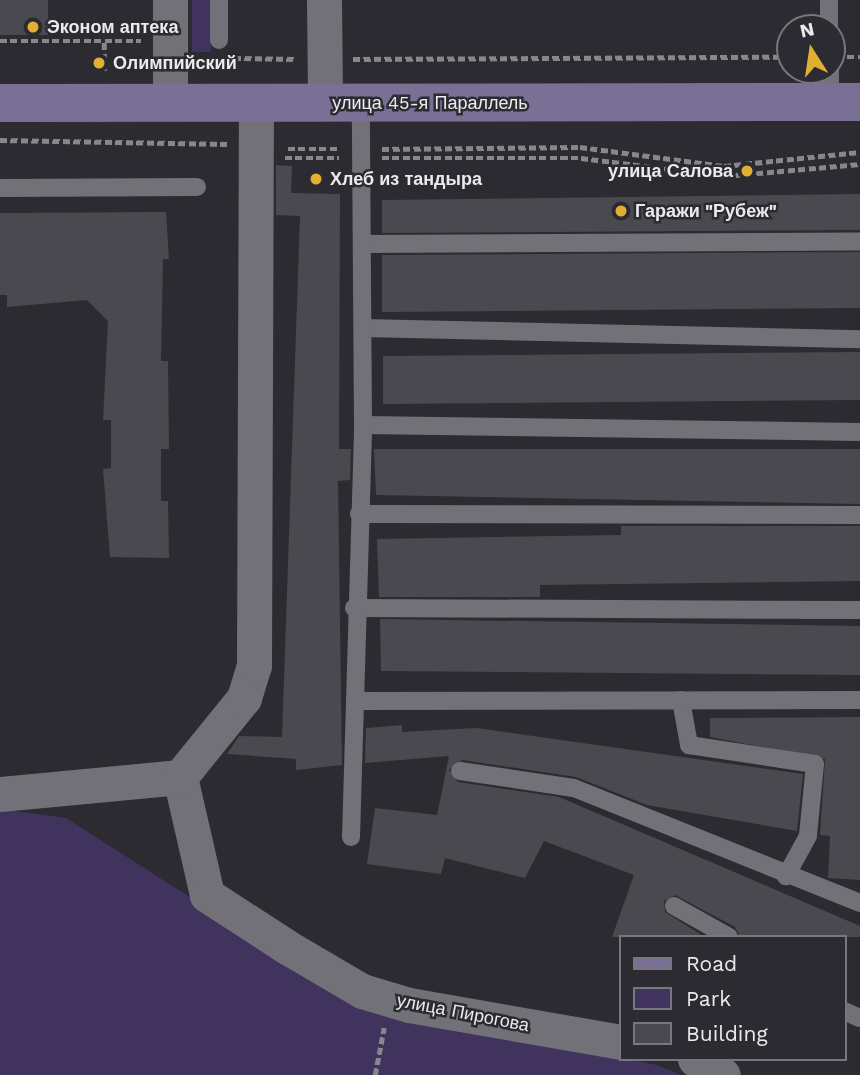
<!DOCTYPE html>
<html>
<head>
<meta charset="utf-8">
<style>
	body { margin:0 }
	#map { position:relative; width:860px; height:1075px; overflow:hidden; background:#2c2b31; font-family:"Work Sans",sans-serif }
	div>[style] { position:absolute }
	.green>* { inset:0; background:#40345f }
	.building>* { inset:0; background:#4a494f }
	.path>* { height:4.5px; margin-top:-2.25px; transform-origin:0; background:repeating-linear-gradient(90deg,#88878c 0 7px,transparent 0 10.5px) }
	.service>* { height:18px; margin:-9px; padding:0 9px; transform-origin:9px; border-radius:9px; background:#727178 }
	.minor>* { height:35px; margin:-17.5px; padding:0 17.5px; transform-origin:17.5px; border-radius:17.5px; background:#727178 }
	.secondary>* { height:38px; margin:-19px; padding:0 19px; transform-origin:19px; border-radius:19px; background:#7a6f94 }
	.dots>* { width:19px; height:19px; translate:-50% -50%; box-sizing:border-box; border:4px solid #2c2b31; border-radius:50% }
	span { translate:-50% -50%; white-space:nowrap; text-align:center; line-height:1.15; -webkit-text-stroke:5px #2c2b31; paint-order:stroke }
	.poi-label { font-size:18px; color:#ebeaee; font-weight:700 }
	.left { translate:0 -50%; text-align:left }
	.right { translate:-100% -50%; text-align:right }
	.street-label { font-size:18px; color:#ebeaee }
	.legend { position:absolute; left:619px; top:935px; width:228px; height:126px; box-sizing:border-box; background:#2c2b31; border:2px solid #78777d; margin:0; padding:9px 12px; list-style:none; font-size:21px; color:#ebeaee }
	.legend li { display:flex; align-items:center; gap:14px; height:35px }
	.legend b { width:35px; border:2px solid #78777d }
	.north { position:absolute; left:776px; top:14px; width:70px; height:70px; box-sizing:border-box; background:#2c2b31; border:2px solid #78777d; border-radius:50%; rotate:348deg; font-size:19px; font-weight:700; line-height:28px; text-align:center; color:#ebeaee }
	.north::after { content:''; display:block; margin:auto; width:24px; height:32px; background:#e1af34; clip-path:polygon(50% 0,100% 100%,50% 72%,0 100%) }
</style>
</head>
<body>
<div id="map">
	<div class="green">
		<i style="clip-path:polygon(192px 0,210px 0,211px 52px,192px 52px)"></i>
		<i style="clip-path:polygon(0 809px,66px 818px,368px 1011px,657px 1065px,681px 1075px,0 1075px)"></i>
	</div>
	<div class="building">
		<i style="clip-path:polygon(0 0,48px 0,48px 35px,0 35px)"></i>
		<i style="clip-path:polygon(276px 165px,292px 166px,291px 193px,340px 194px,339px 449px,351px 449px,350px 480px,338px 481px,342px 765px,296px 770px,296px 759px,227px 754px,239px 736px,282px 737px,300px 216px,276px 215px)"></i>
		<i style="clip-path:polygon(860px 194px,860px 230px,382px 233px,382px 200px)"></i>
		<i style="clip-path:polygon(166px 212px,169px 259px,163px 259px,161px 361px,168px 361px,169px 449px,161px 449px,161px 501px,168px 501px,169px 558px,110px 557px,103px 469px,111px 468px,111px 420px,103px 420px,108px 321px,87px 300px,7px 307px,7px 295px,0 295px,0 213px)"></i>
		<i style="clip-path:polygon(860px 252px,860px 308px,382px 312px,382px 255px)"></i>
		<i style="clip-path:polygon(860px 352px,860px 400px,383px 404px,383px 356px)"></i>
		<i style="clip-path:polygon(374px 449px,860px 449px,860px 504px,376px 495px)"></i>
		<i style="clip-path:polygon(621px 526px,860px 526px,860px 581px,540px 585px,540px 597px,379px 597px,377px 539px,621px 535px)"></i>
		<i style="clip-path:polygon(380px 619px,860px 626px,860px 675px,381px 671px)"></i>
		<i style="clip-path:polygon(860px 717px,860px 880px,828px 878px,830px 836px,820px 835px,825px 759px,710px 737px,710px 718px)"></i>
		<i style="clip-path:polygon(402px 725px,402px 732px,476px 728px,803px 774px,797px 831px,647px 805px,576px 777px,462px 760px,449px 770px,458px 782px,559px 797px,860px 926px,860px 937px,740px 937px,735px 927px,675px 895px,664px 901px,665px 912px,705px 937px,612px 937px,634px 875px,544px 841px,525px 878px,445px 858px,441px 874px,367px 864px,375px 808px,437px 815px,449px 756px,365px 763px,366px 728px)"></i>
	</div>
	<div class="path">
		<i style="left:0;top:41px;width:141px"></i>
		<i style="left:847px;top:57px;width:13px"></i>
		<i style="left:234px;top:58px;width:62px;rotate:0.9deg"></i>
		<i style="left:353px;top:59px;width:437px;rotate:-0.3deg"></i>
		<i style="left:104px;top:71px;width:30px;rotate:-90deg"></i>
		<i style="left:0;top:140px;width:227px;rotate:1deg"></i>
		<i style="left:288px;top:149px;width:50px"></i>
		<i style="left:382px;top:149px;width:198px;rotate:-0.6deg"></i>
		<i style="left:580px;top:147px;width:145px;rotate:7.5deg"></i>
		<i style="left:724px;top:166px;width:137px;rotate:-5.9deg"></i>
		<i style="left:285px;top:158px;width:54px"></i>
		<i style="left:382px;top:158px;width:199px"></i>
		<i style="left:581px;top:158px;width:145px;rotate:7.1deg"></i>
		<i style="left:725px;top:176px;width:136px;rotate:-5.1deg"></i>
		<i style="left:375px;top:1075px;width:48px;rotate:-79.2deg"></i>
	</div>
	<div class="service">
		<i style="left:219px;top:0;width:40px;rotate:90deg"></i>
		<i style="left:829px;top:0;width:28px;rotate:90deg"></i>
		<i style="left:830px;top:70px;width:32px;rotate:90deg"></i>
		<i style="left:0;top:188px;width:197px;rotate:-0.3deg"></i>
		<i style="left:362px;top:244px;width:498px;rotate:-0.3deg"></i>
		<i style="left:363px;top:328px;width:497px;rotate:1.3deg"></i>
		<i style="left:363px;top:425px;width:497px;rotate:0.8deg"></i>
		<i style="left:359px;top:514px;width:501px;rotate:0.11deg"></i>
		<i style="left:354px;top:608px;width:506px;rotate:0.23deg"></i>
		<i style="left:681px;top:700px;width:46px;rotate:79.9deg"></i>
		<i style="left:689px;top:745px;width:127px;rotate:8.6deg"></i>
		<i style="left:815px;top:764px;width:72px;rotate:95.6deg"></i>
		<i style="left:808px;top:836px;width:46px;rotate:118.8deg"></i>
		<i style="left:355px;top:701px;width:505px;rotate:-0.11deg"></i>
		<i style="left:460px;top:771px;width:115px;rotate:8.5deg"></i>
		<i style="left:574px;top:788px;width:308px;rotate:21.9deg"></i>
		<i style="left:351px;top:837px;width:412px;rotate:-88.3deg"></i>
		<i style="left:363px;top:425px;width:322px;rotate:-90.4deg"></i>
		<i style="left:674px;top:906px;width:63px;rotate:29.4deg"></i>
		<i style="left:844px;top:1011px;width:17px;rotate:24deg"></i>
	</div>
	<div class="minor">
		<i style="left:324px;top:0;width:103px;rotate:89.4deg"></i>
		<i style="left:170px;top:102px;width:102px;rotate:-90deg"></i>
		<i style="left:180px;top:777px;width:121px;rotate:77.1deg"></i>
		<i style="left:207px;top:895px;width:95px;rotate:33deg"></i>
		<i style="left:287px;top:947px;width:87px;rotate:30.4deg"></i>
		<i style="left:362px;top:991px;width:49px;rotate:16.6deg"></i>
		<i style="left:409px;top:1005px;width:214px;rotate:9.9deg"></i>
		<i style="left:0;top:794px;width:181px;rotate:-5.4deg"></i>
		<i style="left:180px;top:777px;width:102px;rotate:-51deg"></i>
		<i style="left:244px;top:698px;width:34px;rotate:-73deg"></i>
		<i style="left:254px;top:666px;width:563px;rotate:-89.8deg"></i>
		<i style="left:695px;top:1059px;width:32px;rotate:30deg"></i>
	</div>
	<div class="secondary">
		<i style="left:0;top:103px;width:860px;rotate:-0.07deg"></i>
	</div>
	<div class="dots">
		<i style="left:33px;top:27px;background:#e1af34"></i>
		<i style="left:99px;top:63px;background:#e1af34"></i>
		<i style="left:747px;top:171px;background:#e1af34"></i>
		<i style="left:316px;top:179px;background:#e1af34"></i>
		<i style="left:621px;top:211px;background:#e1af34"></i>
	</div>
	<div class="poi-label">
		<span class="left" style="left:47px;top:27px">Эконом аптека</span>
		<span class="left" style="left:113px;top:63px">Олимпийский</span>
		<span class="right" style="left:733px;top:171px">улица Салова</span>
		<span class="left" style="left:330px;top:179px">Хлеб из тандыра</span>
		<span class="left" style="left:635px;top:211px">Гаражи "Рубеж"</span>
	</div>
	<div class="street-label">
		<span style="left:430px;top:103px">улица 45-я Параллель</span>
		<span style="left:463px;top:1013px;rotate:11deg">улица Пирогова</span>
	</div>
	<ul class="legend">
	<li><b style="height:9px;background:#7a6f94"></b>Road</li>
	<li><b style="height:19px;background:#40345f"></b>Park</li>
	<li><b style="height:19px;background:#4a494f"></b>Building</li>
	</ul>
	<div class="north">N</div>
</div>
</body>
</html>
